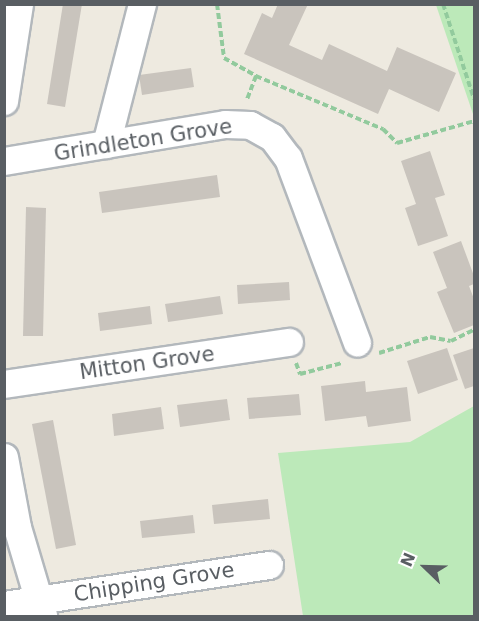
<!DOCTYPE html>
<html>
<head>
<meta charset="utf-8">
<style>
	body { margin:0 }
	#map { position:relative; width:479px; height:621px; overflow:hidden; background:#eeeae0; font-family:"DejaVu Sans",sans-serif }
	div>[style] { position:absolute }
	.green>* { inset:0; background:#bce9b9 }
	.building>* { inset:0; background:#c9c4bd }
	.path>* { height:4px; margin-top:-2px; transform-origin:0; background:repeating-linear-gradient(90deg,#92ca9d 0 6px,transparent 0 9px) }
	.roads { filter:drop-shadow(2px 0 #b3b8bc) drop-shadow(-2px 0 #b3b8bc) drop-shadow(0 2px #b3b8bc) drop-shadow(0 -2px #b3b8bc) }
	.minor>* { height:27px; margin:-13.5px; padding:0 13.5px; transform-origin:13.5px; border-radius:13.5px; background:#fff }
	span { translate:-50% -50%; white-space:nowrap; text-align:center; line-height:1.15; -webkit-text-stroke:4.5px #fff; paint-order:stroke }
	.street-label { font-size:21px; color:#595e63 }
	.frame { position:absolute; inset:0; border:6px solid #595e63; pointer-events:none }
	.north { position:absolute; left:395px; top:537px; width:60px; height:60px; -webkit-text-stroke:4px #fff; paint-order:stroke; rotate:293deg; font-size:16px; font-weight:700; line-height:24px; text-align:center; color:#595e63 }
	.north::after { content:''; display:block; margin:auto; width:21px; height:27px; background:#595e63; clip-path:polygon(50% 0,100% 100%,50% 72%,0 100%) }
</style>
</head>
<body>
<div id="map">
	<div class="green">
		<i style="clip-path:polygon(436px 5px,474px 5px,474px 117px)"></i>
		<i style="clip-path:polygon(474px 406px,474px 616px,303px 616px,278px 453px,410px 442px)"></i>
	</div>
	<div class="building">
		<i style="clip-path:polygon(63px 4px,82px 4px,65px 107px,47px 104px)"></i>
		<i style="clip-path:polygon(278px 4px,308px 4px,289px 45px,322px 60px,329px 44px,387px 71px,397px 47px,456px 73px,439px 112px,389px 89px,378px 114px,244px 54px,262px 13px,272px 18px)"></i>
		<i style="clip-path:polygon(191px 68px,194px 87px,142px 95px,139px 75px)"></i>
		<i style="clip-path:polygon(430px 151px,445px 195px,435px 198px,448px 236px,418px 246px,405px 208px,416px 204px,401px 161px)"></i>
		<i style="clip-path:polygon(217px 175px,220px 197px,102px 213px,99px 192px)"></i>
		<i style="clip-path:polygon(26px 207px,46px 208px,43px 336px,23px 336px)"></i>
		<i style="clip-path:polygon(461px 241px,474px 276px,474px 284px,469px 286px,474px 299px,474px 325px,454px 333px,437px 292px,447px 288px,433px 252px)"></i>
		<i style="clip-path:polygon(289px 282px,290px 300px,238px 304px,237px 285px)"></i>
		<i style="clip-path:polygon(220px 296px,223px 314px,168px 322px,165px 304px)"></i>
		<i style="clip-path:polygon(150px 306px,152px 324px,100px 331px,98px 313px)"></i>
		<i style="clip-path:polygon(447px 348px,458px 380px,418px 394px,407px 361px)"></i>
		<i style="clip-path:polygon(474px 348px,474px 386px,465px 389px,453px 355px)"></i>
		<i style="clip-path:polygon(365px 381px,366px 392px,407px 387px,411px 421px,368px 427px,366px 416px,325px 421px,321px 386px)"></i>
		<i style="clip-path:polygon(299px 394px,301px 415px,249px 419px,247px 398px)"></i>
		<i style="clip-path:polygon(227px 399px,230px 420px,180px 427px,177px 405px)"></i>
		<i style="clip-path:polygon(161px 407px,164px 429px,114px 436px,112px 414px)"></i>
		<i style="clip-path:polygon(53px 420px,76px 545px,56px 549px,32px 424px)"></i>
		<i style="clip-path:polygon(268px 499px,270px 519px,214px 524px,212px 505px)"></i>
		<i style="clip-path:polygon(193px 515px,195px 533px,142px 538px,140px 521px)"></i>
	</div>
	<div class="path">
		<i style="left:217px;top:4px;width:54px;rotate:82.6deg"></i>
		<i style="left:224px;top:58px;width:37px;rotate:29deg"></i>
		<i style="left:256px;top:76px;width:26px;rotate:111deg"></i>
		<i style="left:443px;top:4px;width:100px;rotate:71.9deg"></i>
		<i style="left:256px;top:76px;width:138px;rotate:22.7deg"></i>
		<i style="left:383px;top:129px;width:20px;rotate:45deg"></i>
		<i style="left:397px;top:143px;width:80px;rotate:-15.9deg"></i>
		<i style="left:379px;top:353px;width:53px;rotate:-17.4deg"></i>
		<i style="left:430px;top:337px;width:21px;rotate:11deg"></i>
		<i style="left:451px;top:341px;width:25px;rotate:-26deg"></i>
		<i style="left:296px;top:363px;width:12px;rotate:70deg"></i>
		<i style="left:300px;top:374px;width:43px;rotate:-14.7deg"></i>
	</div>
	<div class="roads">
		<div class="minor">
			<i style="left:4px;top:101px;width:98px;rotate:-81.2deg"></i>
			<i style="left:106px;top:144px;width:145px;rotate:-75.6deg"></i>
			<i style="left:4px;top:161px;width:224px;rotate:-9.5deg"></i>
			<i style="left:225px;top:124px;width:25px;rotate:2deg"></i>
			<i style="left:250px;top:125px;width:25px;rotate:29deg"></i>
			<i style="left:272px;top:137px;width:26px;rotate:53deg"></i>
			<i style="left:288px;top:158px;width:197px;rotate:69.5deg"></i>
			<i style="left:4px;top:384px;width:288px;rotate:-8.4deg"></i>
			<i style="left:4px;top:457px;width:71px;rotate:79.5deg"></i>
			<i style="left:17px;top:527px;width:92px;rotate:73.5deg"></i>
			<i style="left:4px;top:605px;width:268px;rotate:-8.6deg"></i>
		</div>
	</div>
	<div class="street-label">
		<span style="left:143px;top:140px;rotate:-9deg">Grindleton Grove</span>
		<span style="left:147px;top:363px;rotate:-8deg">Mitton Grove</span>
		<span style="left:154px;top:582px;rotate:-9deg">Chipping Grove</span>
	</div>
	<div class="frame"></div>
	<div class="north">N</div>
</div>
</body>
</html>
